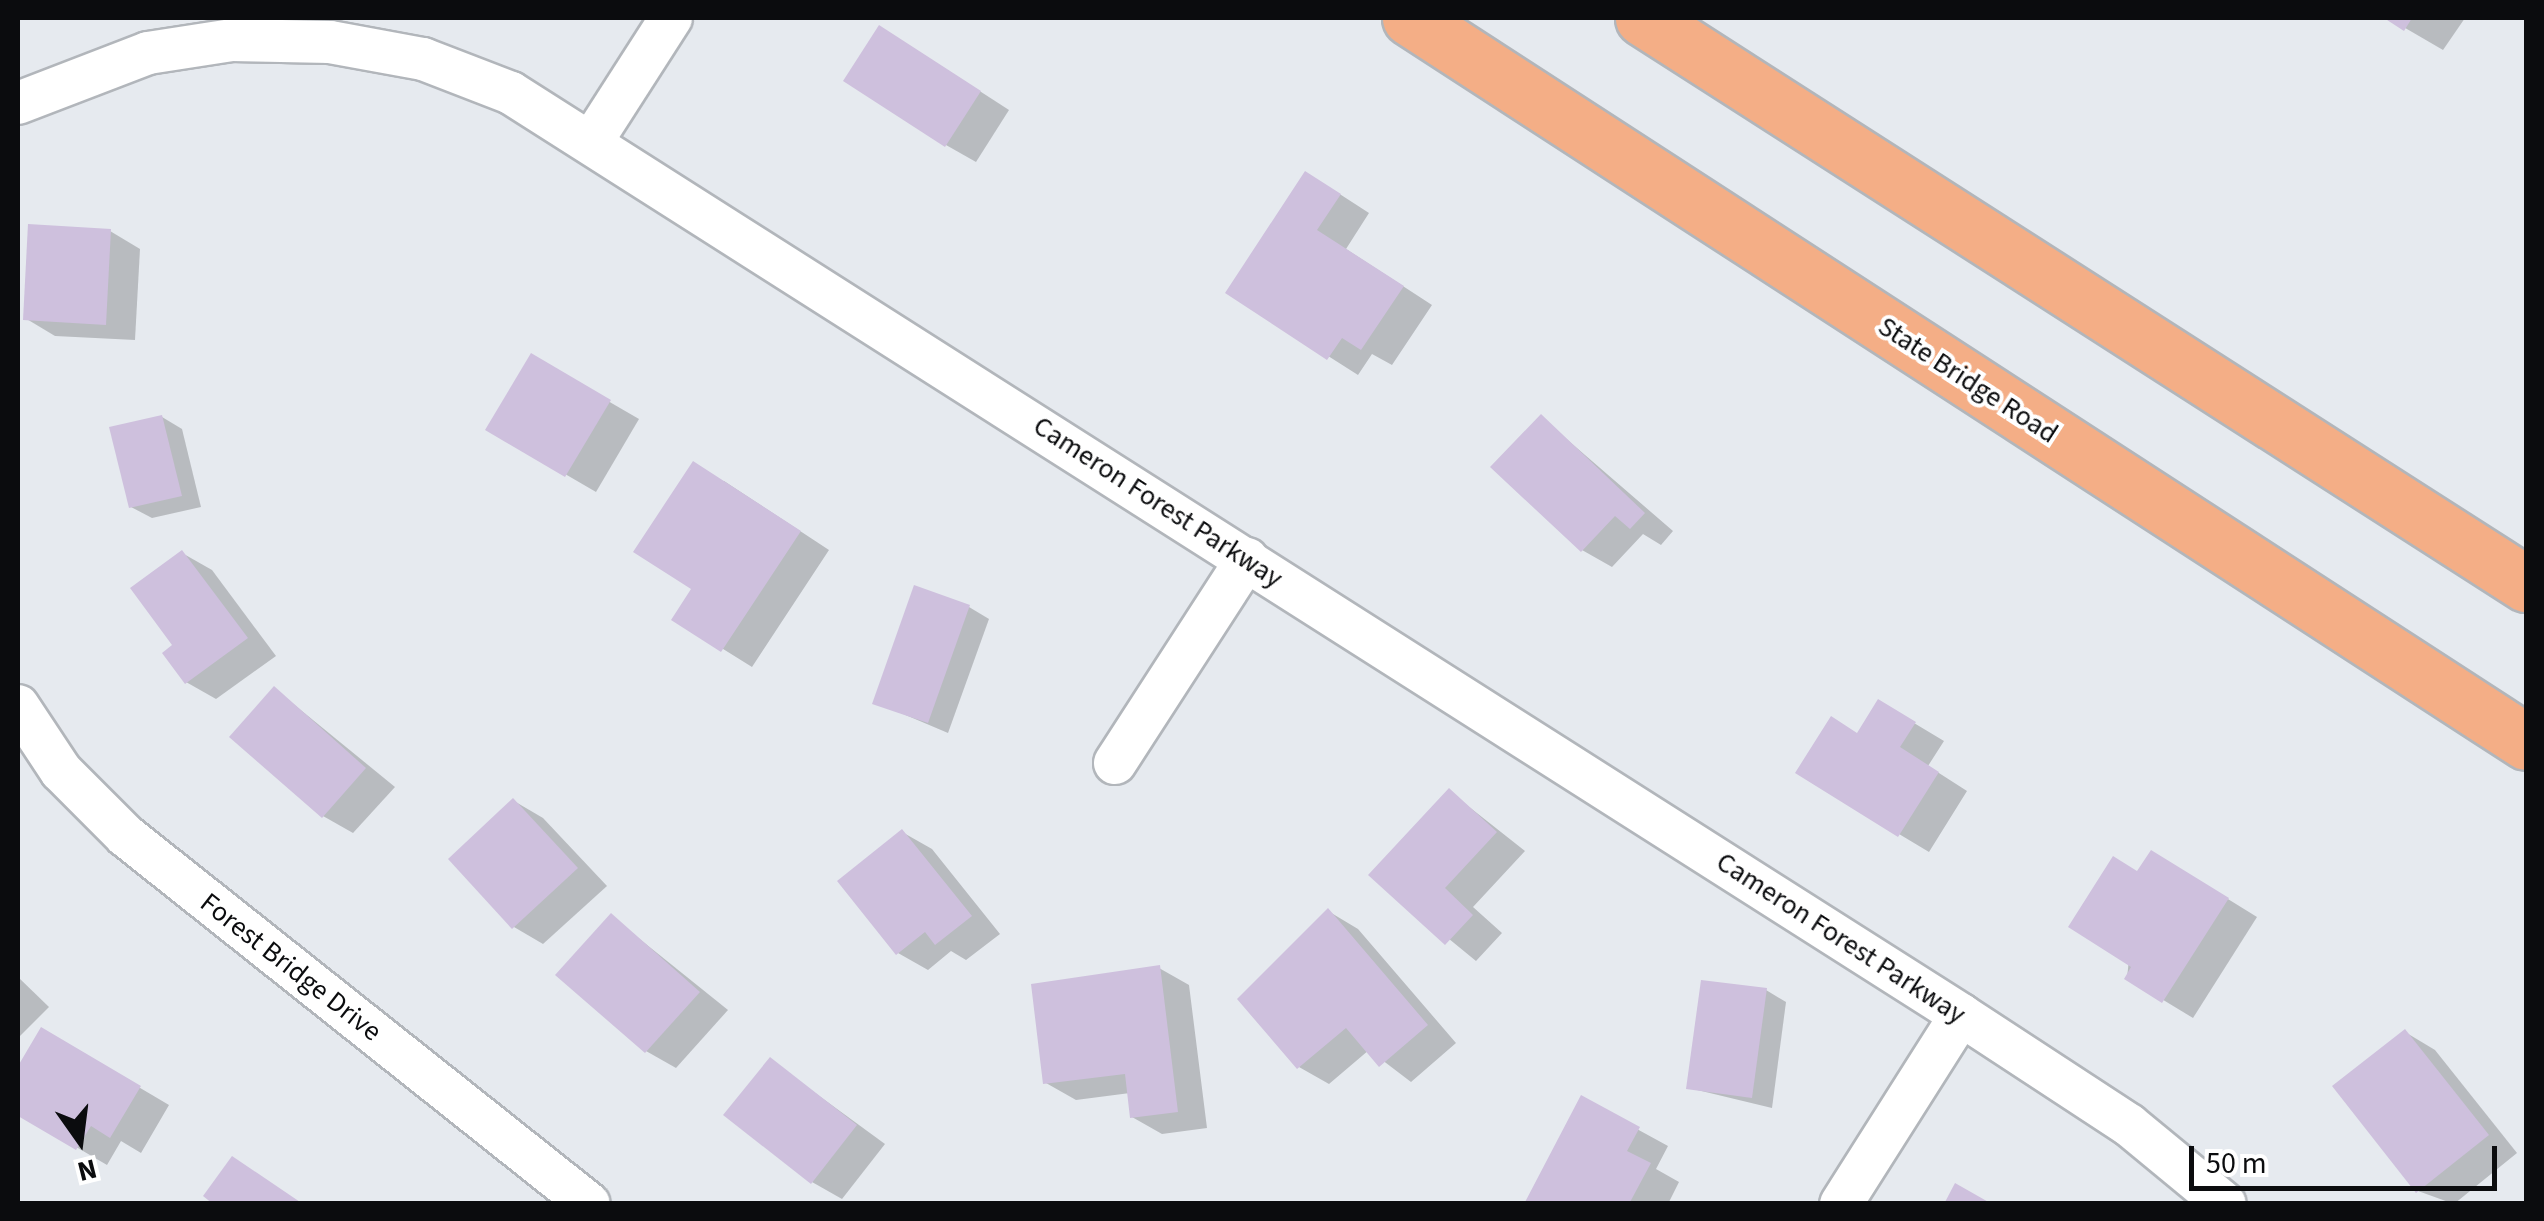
<!DOCTYPE html>
<html>
<head>
<meta charset="utf-8">
<style>
	body { margin:0 }
	#map { position:relative; width:2544px; height:1221px; overflow:hidden; background:#e6eaef; font-family:"Source Sans 3",sans-serif }
	div>[style] { position:absolute }
	.shadow>* { inset:0; background:#0003 }
	.building>* { inset:0; background:#cec0dd }
	.roads { filter:drop-shadow(2px 0 #b2b6bb) drop-shadow(-2px 0 #b2b6bb) drop-shadow(0 2px #b2b6bb) drop-shadow(0 -2px #b2b6bb) }
	.minor>* { height:42px; margin:-21px; padding:0 21px; transform-origin:21px; border-radius:21px; background:#fff }
	.trunk>* { height:55px; margin:-27.5px; padding:0 27.5px; transform-origin:27.5px; border-radius:27.5px; background:#f4ae86 }
	span { translate:-50% -50%; white-space:nowrap; text-align:center; line-height:1.15; -webkit-text-stroke:8px #fff; paint-order:stroke }
	.street-label { font-size:28px; color:#0b0c0e }
	.frame { position:absolute; inset:0; border:20px solid #0b0c0e; pointer-events:none }
	.north { position:absolute; left:30px; top:1091px; width:100px; height:100px; -webkit-text-stroke:8px #fff; paint-order:stroke; rotate:166deg; font-size:28px; font-weight:700; line-height:40px; text-align:center; color:#0b0c0e }
	.north::after { content:''; display:block; margin:auto; width:35px; height:45px; background:#0b0c0e; clip-path:polygon(50% 0,100% 100%,50% 72%,0 100%) }
	.scale { position:absolute; left:2189px; top:1146px; width:308px; height:45px; box-sizing:border-box; border:5px solid #0b0c0e; border-top:0; padding-left:12px; font-size:30px; line-height:35px; white-space:nowrap; color:#0b0c0e; -webkit-text-stroke:8px #fff; paint-order:stroke }
</style>
</head>
<body>
<div id="map">
	<div class="shadow">
		<i style="clip-path:polygon(2388px 18px,2465px 18px,2443px 50px)"></i>
		<i style="clip-path:polygon(910px 46px,1009px 110px,976px 162px,946px 145px)"></i>
		<i style="clip-path:polygon(1335px 191px,1369px 213px,1346px 249px,1432px 305px,1392px 365px,1372px 354px,1358px 375px,1229px 293px)"></i>
		<i style="clip-path:polygon(110px 231px,140px 249px,135px 340px,55px 336px,25px 318px)"></i>
		<i style="clip-path:polygon(532px 357px,639px 419px,596px 492px,488px 429px)"></i>
		<i style="clip-path:polygon(162px 417px,182px 429px,201px 507px,152px 518px,131px 507px)"></i>
		<i style="clip-path:polygon(1541px 417px,1673px 531px,1661px 545px,1643px 534px,1612px 567px,1582px 550px)"></i>
		<i style="clip-path:polygon(724px 481px,829px 550px,752px 667px,675px 619px,695px 589px)"></i>
		<i style="clip-path:polygon(182px 553px,212px 570px,276px 656px,216px 699px,186px 682px,175px 645px)"></i>
		<i style="clip-path:polygon(969px 607px,989px 619px,948px 733px,875px 702px)"></i>
		<i style="clip-path:polygon(275px 689px,395px 787px,353px 833px,323px 816px)"></i>
		<i style="clip-path:polygon(1909px 720px,1944px 741px,1928px 766px,1967px 791px,1929px 852px,1899px 834px,1859px 735px)"></i>
		<i style="clip-path:polygon(1449px 791px,1525px 851px,1473px 907px,1502px 933px,1476px 961px,1371px 875px)"></i>
		<i style="clip-path:polygon(514px 801px,543px 818px,607px 886px,543px 944px,514px 927px)"></i>
		<i style="clip-path:polygon(902px 832px,932px 849px,1000px 934px,966px 960px,951px 951px,928px 970px,898px 953px)"></i>
		<i style="clip-path:polygon(2181px 870px,2257px 917px,2193px 1018px,2127px 978px,2138px 874px)"></i>
		<i style="clip-path:polygon(1328px 911px,1358px 929px,1456px 1043px,1411px 1082px,1369px 1050px,1329px 1084px,1299px 1067px)"></i>
		<i style="clip-path:polygon(611px 916px,728px 1010px,676px 1068px,646px 1051px)"></i>
		<i style="clip-path:polygon(1159px 968px,1189px 985px,1207px 1128px,1162px 1134px,1132px 1117px,1130px 1093px,1076px 1100px,1046px 1083px)"></i>
		<i style="clip-path:polygon(18px 977px,49px 1007px,18px 1038px)"></i>
		<i style="clip-path:polygon(1766px 990px,1786px 1002px,1772px 1108px,1689px 1088px)"></i>
		<i style="clip-path:polygon(42px 1030px,169px 1105px,141px 1153px,121px 1141px,107px 1165px,18px 1113px,18px 1071px)"></i>
		<i style="clip-path:polygon(2405px 1032px,2435px 1050px,2517px 1153px,2454px 1204px,2418px 1191px)"></i>
		<i style="clip-path:polygon(770px 1060px,885px 1144px,842px 1199px,812px 1182px)"></i>
		<i style="clip-path:polygon(1582px 1099px,1668px 1146px,1656px 1169px,1679px 1182px,1668px 1204px,1527px 1204px)"></i>
	</div>
	<div class="building">
		<i style="clip-path:polygon(2384px 18px,2412px 18px,2404px 31px)"></i>
		<i style="clip-path:polygon(879px 25px,981px 91px,945px 147px,843px 81px)"></i>
		<i style="clip-path:polygon(1305px 171px,1341px 194px,1317px 230px,1404px 286px,1361px 350px,1342px 338px,1327px 360px,1225px 293px)"></i>
		<i style="clip-path:polygon(28px 224px,111px 229px,106px 325px,23px 320px)"></i>
		<i style="clip-path:polygon(531px 353px,611px 400px,565px 477px,485px 430px)"></i>
		<i style="clip-path:polygon(1541px 414px,1645px 513px,1630px 529px,1615px 516px,1581px 552px,1490px 467px)"></i>
		<i style="clip-path:polygon(162px 415px,182px 496px,129px 508px,109px 427px)"></i>
		<i style="clip-path:polygon(693px 461px,801px 531px,721px 652px,671px 620px,691px 589px,633px 552px)"></i>
		<i style="clip-path:polygon(182px 550px,248px 638px,185px 684px,162px 653px,172px 645px,130px 588px)"></i>
		<i style="clip-path:polygon(914px 585px,970px 605px,928px 723px,872px 704px)"></i>
		<i style="clip-path:polygon(274px 686px,366px 768px,322px 818px,229px 737px)"></i>
		<i style="clip-path:polygon(1878px 699px,1916px 722px,1900px 747px,1939px 772px,1898px 837px,1795px 773px,1831px 716px,1857px 733px)"></i>
		<i style="clip-path:polygon(1449px 788px,1497px 832px,1445px 888px,1473px 915px,1445px 945px,1368px 875px)"></i>
		<i style="clip-path:polygon(513px 798px,578px 868px,512px 929px,448px 859px)"></i>
		<i style="clip-path:polygon(902px 829px,972px 916px,935px 945px,925px 932px,896px 955px,837px 881px)"></i>
		<i style="clip-path:polygon(2151px 850px,2229px 898px,2162px 1003px,2124px 979px,2131px 967px,2068px 927px,2113px 856px,2137px 871px)"></i>
		<i style="clip-path:polygon(1328px 908px,1428px 1025px,1379px 1067px,1346px 1028px,1297px 1069px,1237px 999px)"></i>
		<i style="clip-path:polygon(611px 913px,700px 992px,645px 1053px,555px 975px)"></i>
		<i style="clip-path:polygon(1160px 965px,1178px 1112px,1130px 1118px,1125px 1074px,1043px 1084px,1031px 984px)"></i>
		<i style="clip-path:polygon(1701px 980px,1767px 988px,1752px 1098px,1686px 1089px)"></i>
		<i style="clip-path:polygon(41px 1027px,141px 1086px,110px 1138px,91px 1126px,76px 1150px,18px 1116px,18px 1066px)"></i>
		<i style="clip-path:polygon(2405px 1029px,2489px 1135px,2416px 1193px,2332px 1086px)"></i>
		<i style="clip-path:polygon(770px 1057px,857px 1125px,811px 1184px,723px 1115px)"></i>
		<i style="clip-path:polygon(1581px 1095px,1640px 1127px,1627px 1151px,1651px 1163px,1629px 1204px,1524px 1204px)"></i>
		<i style="clip-path:polygon(232px 1156px,303px 1204px,213px 1204px,203px 1196px)"></i>
		<i style="clip-path:polygon(1955px 1183px,1992px 1204px,1944px 1204px)"></i>
	</div>
	<div class="roads">
		<div class="minor">
			<i style="left:18px;top:103px;width:139px;rotate:-21deg"></i>
			<i style="left:148px;top:53px;width:85px;rotate:-8.8deg"></i>
			<i style="left:232px;top:40px;width:98px;rotate:1.2deg"></i>
			<i style="left:330px;top:42px;width:95px;rotate:10.4deg"></i>
			<i style="left:423px;top:59px;width:94px;rotate:21.1deg"></i>
			<i style="left:511px;top:93px;width:1718px;rotate:32.45deg"></i>
			<i style="left:1961px;top:1015px;width:201px;rotate:33.2deg"></i>
			<i style="left:2129px;top:1125px;width:124px;rotate:39.5deg"></i>
			<i style="left:592px;top:141px;width:146px;rotate:-57.3deg"></i>
			<i style="left:18px;top:706px;width:78px;rotate:56.5deg"></i>
			<i style="left:61px;top:771px;width:92px;rotate:45deg"></i>
			<i style="left:126px;top:836px;width:591px;rotate:38.48deg"></i>
			<i style="left:1115px;top:763px;width:243px;rotate:-57.1deg"></i>
			<i style="left:1841px;top:1204px;width:224px;rotate:-57.6deg"></i>
		</div>
		<div class="trunk">
			<i style="left:1410px;top:18px;width:1330px;rotate:32.97deg"></i>
			<i style="left:1643px;top:18px;width:1049px;rotate:32.66deg"></i>
		</div>
	</div>
	<div class="street-label">
		<span style="left:1968px;top:380px;rotate:33deg">State Bridge Road</span>
		<span style="left:1158px;top:502px;rotate:33deg">Cameron Forest Parkway</span>
		<span style="left:1841px;top:938px;rotate:33deg">Cameron Forest Parkway</span>
		<span style="left:291px;top:967px;rotate:38deg">Forest Bridge Drive</span>
	</div>
	<div class="frame"></div>
	<div class="north">N</div>
	<div class="scale">50 m</div>
</div>
</body>
</html>
